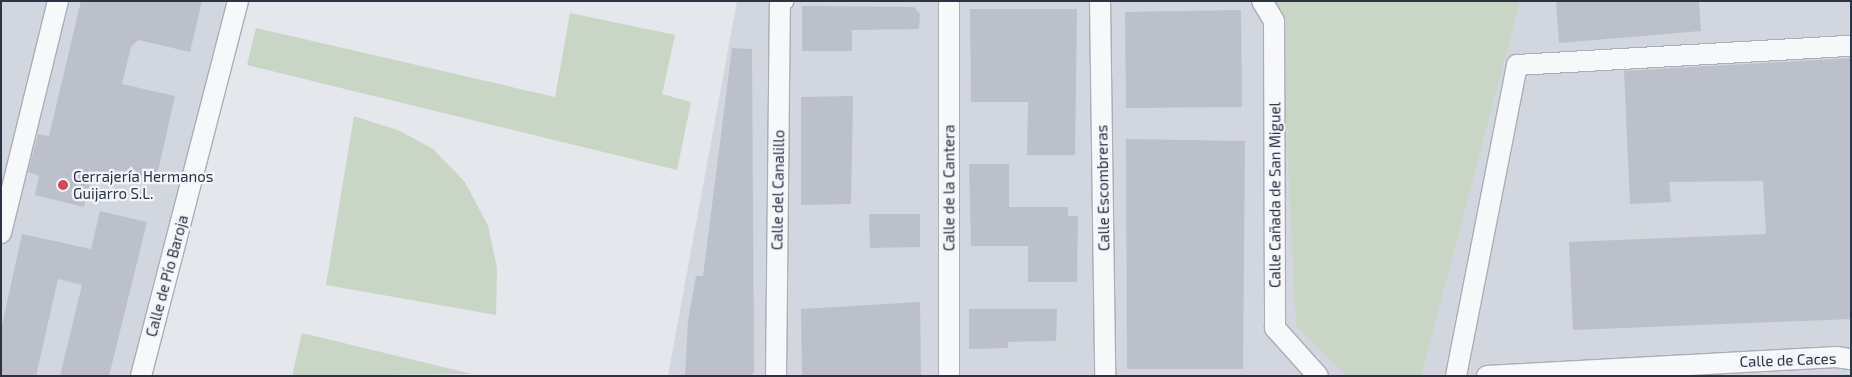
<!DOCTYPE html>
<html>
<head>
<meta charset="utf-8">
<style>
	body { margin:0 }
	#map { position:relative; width:1852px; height:377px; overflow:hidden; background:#e4e7ec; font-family:"Exo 2",sans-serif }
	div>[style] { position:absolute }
	.built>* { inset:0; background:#d2d6de }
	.green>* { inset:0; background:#c9d6c5 }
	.building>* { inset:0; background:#bbc0ca }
	.roads { filter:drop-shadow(1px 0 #a9aeb7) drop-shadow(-1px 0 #a9aeb7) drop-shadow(0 1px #a9aeb7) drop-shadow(0 -1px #a9aeb7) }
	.minor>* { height:20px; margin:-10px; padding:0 10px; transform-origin:10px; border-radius:10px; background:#f7f8fa }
	.dots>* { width:14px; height:14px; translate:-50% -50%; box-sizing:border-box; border:2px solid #f4f6f9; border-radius:50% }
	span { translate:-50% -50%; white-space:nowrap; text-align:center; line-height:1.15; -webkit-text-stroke:4.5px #f4f6f9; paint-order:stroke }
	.poi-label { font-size:15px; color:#2b3445 }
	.left { translate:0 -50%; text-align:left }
	.street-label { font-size:15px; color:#2b3445 }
	.frame { position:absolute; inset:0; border:2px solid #2b3445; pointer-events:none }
</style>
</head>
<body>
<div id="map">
	<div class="built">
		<i style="clip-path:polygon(1px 1px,247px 1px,153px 376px,1px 376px)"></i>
		<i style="clip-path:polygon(737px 1px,1851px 1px,1851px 376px,668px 376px)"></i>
	</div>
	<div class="green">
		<i style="clip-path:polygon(1272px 1px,1520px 1px,1421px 376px,1347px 376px,1296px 325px,1281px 21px)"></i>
		<i style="clip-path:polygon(570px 13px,675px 35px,662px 94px,691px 102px,677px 170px,247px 65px,256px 28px,555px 97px)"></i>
		<i style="clip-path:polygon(354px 116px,400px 131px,433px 149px,465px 182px,488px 226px,497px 268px,496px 315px,326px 285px)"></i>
		<i style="clip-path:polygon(302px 333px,472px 374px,292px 376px)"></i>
	</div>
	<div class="building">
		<i style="clip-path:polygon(81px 1px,202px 1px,190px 52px,138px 40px,131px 47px,122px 84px,175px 96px,156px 180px,116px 170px,112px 184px,91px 179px,84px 207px,35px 195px,39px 176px,28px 172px,38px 134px,49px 136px)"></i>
		<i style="clip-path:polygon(1556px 1px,1699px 1px,1701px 31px,1559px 43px)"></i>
		<i style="clip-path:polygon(802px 6px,914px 7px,920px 14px,919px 29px,852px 30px,852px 51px,802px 51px)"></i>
		<i style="clip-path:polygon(970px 9px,1077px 9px,1075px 155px,1027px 155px,1028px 102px,971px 102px)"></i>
		<i style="clip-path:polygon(1241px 10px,1242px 107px,1126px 108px,1125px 12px)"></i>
		<i style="clip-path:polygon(732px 48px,752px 49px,754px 372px,751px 376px,685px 376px,688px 321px,696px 276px,703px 276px)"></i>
		<i style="clip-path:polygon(1851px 58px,1851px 319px,1573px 330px,1569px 242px,1766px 234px,1763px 181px,1669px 182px,1671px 202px,1630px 204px,1624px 71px)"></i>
		<i style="clip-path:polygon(853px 96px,851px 204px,801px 205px,801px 97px)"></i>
		<i style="clip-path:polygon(1126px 139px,1245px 141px,1243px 369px,1127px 369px)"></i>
		<i style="clip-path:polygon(969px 164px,1009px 164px,1009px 207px,1068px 207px,1068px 216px,1078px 216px,1077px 282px,1028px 282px,1028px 246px,971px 246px)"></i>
		<i style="clip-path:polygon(100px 211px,147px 222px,109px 376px,60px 376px,82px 285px,58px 279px,36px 376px,1px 376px,1px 330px,22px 234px,91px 249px)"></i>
		<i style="clip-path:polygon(869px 214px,920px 214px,920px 247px,870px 248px)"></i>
		<i style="clip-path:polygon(920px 302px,921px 376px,802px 375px,801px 309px)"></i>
		<i style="clip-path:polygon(969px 309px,1057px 309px,1056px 341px,1008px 342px,1008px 348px,969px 349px)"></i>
	</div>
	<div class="roads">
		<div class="minor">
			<i style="left:1100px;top:1px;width:375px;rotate:89.2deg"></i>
			<i style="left:1262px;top:1px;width:23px;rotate:59deg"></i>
			<i style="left:1274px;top:21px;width:307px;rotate:89.8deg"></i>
			<i style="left:1275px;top:328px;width:64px;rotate:48.1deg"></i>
			<i style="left:1px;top:233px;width:239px;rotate:-76.2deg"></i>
			<i style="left:141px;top:376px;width:387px;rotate:-75.5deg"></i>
			<i style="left:776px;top:376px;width:373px;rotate:-89.4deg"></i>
			<i style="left:780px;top:3px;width:4px;rotate:-34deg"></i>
			<i style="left:949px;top:376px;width:375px;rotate:-90deg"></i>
			<i style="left:1456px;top:376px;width:317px;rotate:-78.9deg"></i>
			<i style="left:1517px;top:65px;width:335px;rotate:-3.3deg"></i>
			<i style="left:1487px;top:376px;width:350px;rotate:-3.1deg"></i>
			<i style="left:1836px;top:357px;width:15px;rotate:8deg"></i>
		</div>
	</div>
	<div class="dots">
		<i style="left:63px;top:185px;background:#d1495b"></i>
	</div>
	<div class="poi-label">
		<span class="left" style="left:73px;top:185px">Cerrajería Hermanos<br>Guijarro S.L.</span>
	</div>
	<div class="street-label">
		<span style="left:949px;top:188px;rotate:-90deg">Calle de la Cantera</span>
		<span style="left:1103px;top:188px;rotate:-91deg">Calle Escombreras</span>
		<span style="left:778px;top:190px;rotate:-89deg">Calle del Canalillo</span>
		<span style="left:1275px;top:195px;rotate:-90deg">Calle Cañada de San Miguel</span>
		<span style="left:167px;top:276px;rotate:-75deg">Calle de Pío Baroja</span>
		<span style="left:1788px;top:360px;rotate:-2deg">Calle de Caces</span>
	</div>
	<div class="frame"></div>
</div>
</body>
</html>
